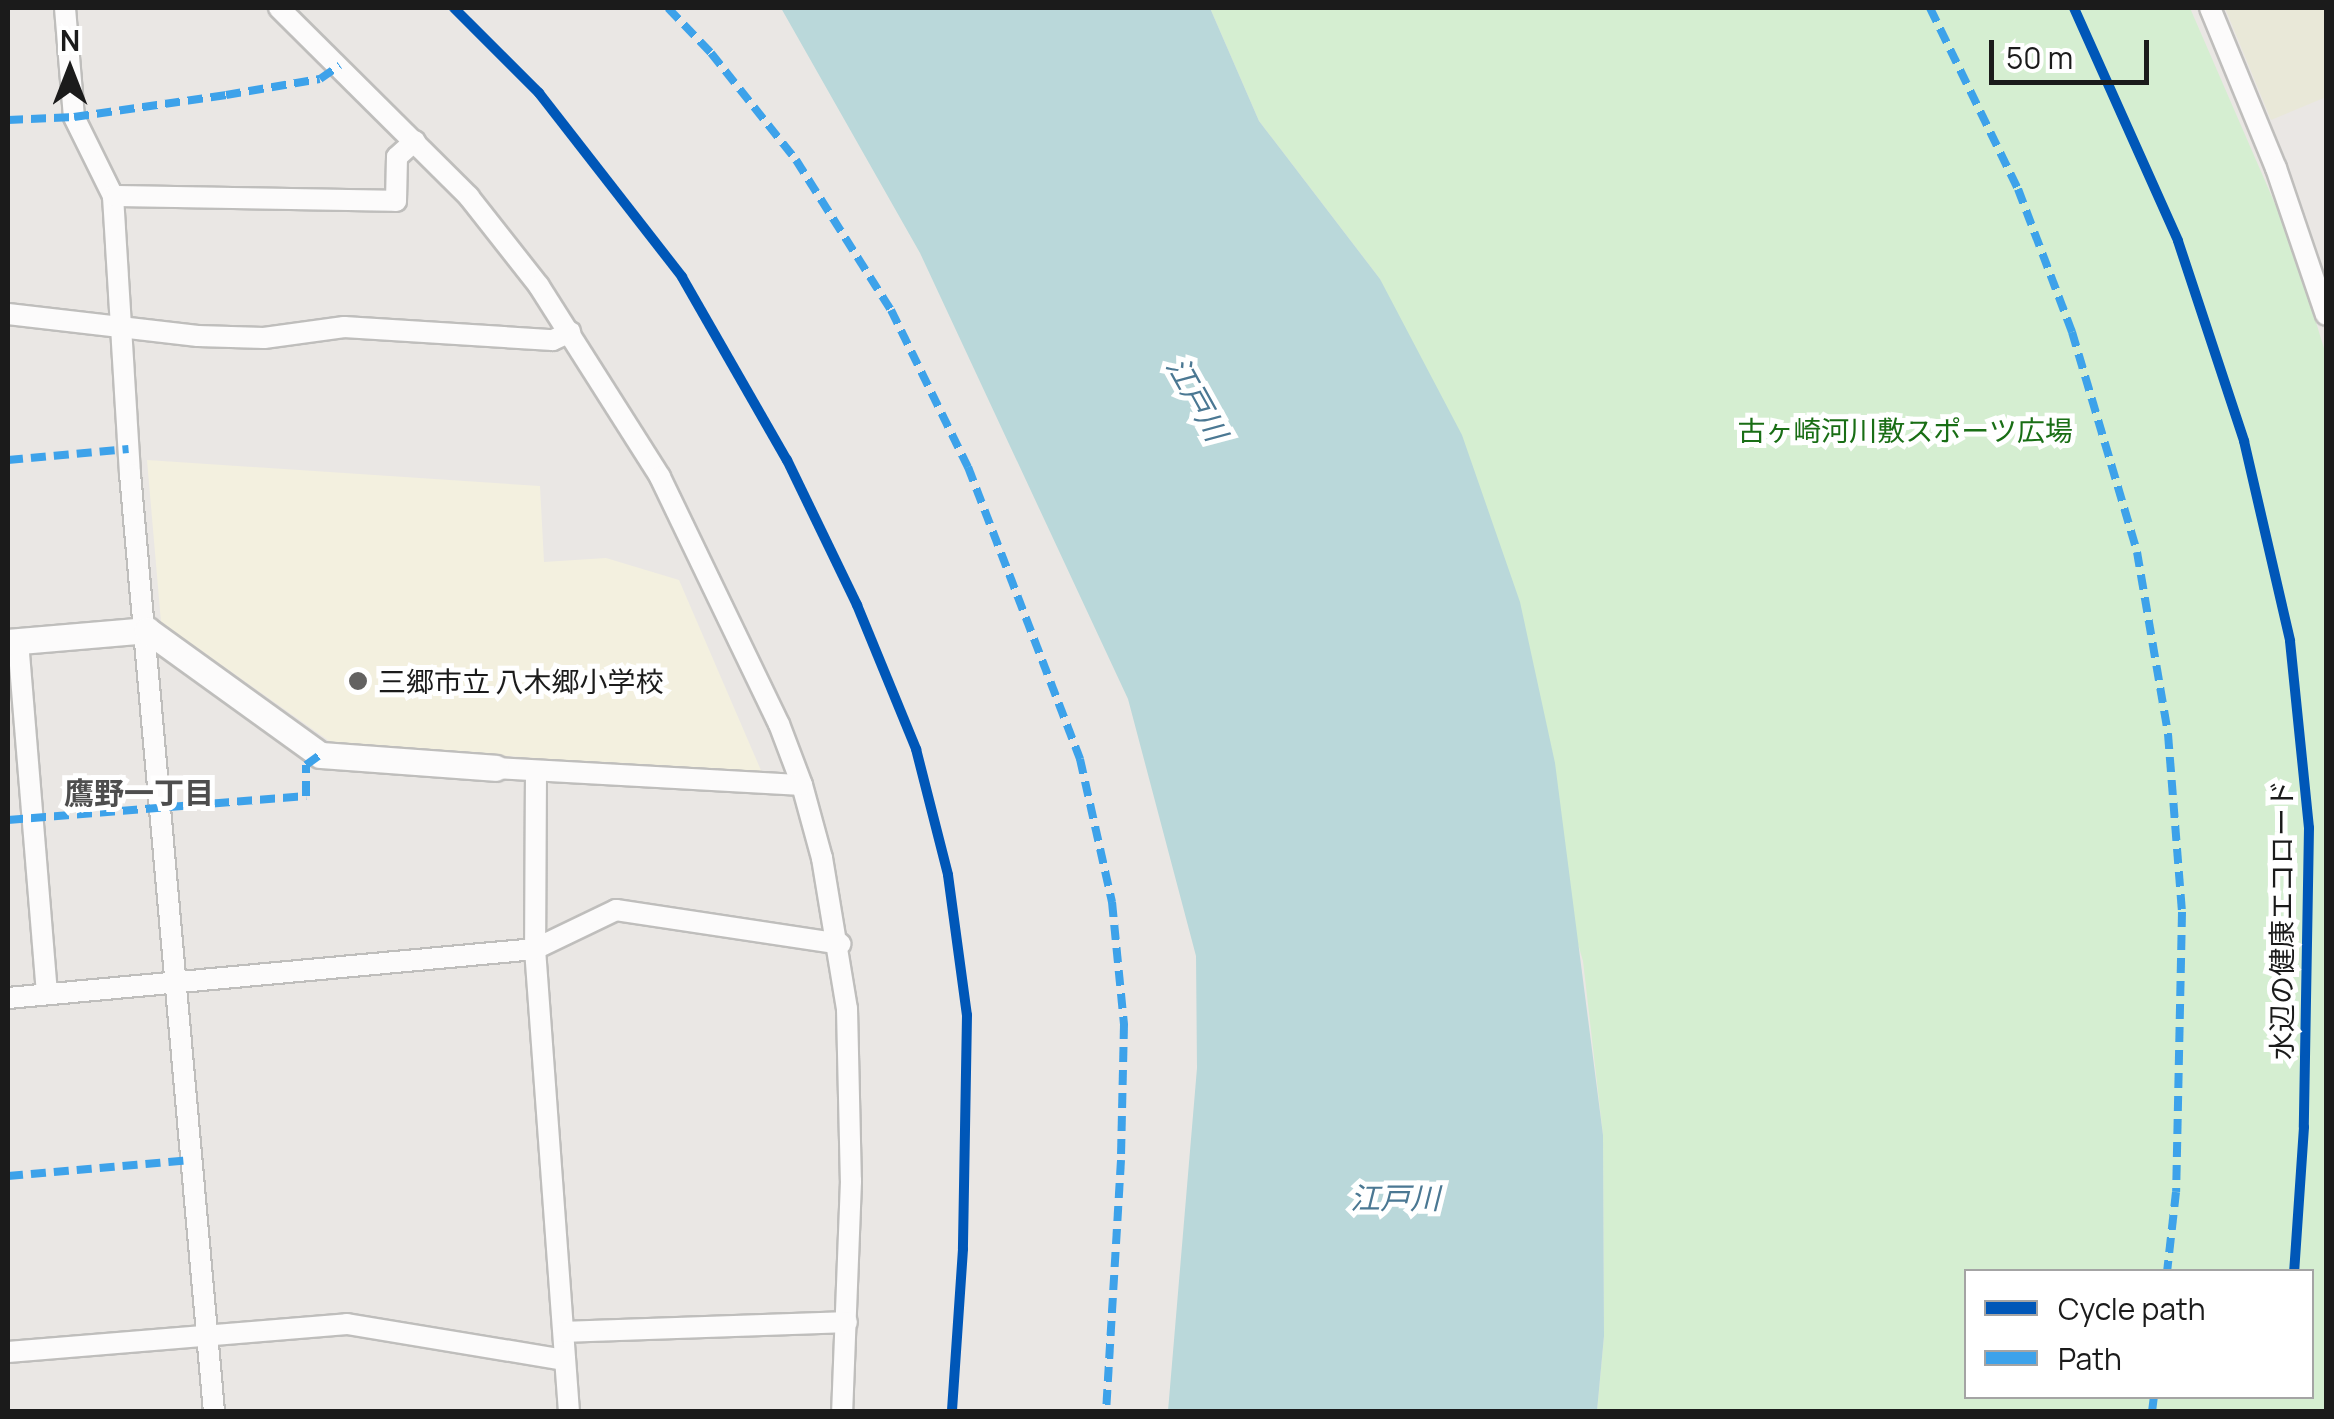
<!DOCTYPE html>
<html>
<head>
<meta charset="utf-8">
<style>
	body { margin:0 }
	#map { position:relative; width:2334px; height:1419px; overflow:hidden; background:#eae7e4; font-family:Manrope,"Noto Sans JP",sans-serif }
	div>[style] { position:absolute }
	.education>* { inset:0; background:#f3f0df }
	.farmland>* { inset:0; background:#e9e8d8 }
	.park>* { inset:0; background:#d5eed1 }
	.water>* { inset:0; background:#bad8da }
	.roads { filter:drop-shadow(2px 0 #bfbebc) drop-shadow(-2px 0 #bfbebc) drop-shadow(0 2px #bfbebc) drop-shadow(0 -2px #bfbebc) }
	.minor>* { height:20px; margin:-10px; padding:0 10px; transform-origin:10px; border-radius:10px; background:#fcfbfb }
	.tertiary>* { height:25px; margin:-12.5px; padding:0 12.5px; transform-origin:12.5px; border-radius:12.5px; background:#fcfbfb }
	.quiet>* { height:8px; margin-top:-4px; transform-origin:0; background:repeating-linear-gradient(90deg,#3da2ea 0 15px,transparent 0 23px) }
	.cycleway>* { height:10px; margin:-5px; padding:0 5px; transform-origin:5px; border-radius:5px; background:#0057b8 }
	.dots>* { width:28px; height:28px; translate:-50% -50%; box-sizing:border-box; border:5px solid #fff; border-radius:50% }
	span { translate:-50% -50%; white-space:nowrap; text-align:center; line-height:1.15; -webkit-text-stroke:10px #fff; paint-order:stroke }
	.park-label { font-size:28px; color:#196e15 }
	.poi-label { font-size:28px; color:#1b1b1b }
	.left { translate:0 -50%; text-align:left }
	.street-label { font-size:28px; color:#1b1b1b }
	.water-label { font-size:30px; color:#4b7893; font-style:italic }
	.neighbourhood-label { font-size:30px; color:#4e4e4e; font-weight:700 }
	.frame { position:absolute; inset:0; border:10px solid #1b1b1b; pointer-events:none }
	.legend { position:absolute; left:1964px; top:1269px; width:350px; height:130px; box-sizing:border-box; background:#fff; border:2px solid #a4a4a4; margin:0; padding:12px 18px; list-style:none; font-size:30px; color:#1b1b1b }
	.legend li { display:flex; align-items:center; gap:20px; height:50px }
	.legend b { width:50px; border:2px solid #a4a4a4 }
	.north { position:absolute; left:20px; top:20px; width:100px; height:100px; -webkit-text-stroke:8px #fff; paint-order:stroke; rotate:0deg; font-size:28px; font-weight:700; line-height:40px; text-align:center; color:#1b1b1b }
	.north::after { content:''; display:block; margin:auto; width:35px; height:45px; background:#1b1b1b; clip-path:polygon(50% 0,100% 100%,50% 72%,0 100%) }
	.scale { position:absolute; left:1989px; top:40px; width:160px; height:45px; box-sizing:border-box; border:5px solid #1b1b1b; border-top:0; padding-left:12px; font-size:30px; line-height:35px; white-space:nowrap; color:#1b1b1b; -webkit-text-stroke:8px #fff; paint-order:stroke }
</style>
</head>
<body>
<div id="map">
	<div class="education">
		<i style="clip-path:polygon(147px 460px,540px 486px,544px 562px,606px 558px,679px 580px,763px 775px,332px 743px,161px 622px)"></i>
	</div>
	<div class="farmland">
		<i style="clip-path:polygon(2225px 8px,2326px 9px,2326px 97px,2271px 120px)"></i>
	</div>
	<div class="park">
		<i style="clip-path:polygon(evenodd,1210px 8px,2190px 8px,2292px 243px,2326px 355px,2326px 1411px,1597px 1411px,1604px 1336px,1603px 1135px,1583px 961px,1380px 279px,1259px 121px,1210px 8px,1966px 1272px,2312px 1272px,2312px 1396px,1966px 1396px,1966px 1272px)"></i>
	</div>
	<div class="water">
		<i style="clip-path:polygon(781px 8px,1210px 8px,1259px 121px,1380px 279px,1462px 435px,1520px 602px,1555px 763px,1603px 1135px,1604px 1336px,1597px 1411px,1168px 1411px,1197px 1068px,1196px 956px,1128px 699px,920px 253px)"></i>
	</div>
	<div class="roads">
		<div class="minor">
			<i style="left:65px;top:8px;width:109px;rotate:85.3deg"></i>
			<i style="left:74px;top:117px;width:88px;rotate:63.7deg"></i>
			<i style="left:113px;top:196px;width:279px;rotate:86.5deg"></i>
			<i style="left:130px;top:474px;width:942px;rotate:84.88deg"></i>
			<i style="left:279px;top:8px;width:268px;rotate:44.8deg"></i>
			<i style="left:469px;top:197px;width:113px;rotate:51.8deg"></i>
			<i style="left:539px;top:286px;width:226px;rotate:57.6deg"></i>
			<i style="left:660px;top:477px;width:274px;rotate:64.3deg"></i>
			<i style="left:779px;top:724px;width:65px;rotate:69.3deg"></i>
			<i style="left:802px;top:785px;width:76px;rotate:74.7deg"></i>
			<i style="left:822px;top:858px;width:153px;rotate:80.6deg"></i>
			<i style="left:847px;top:1009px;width:172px;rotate:88.7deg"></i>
			<i style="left:851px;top:1181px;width:231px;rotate:92.2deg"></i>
			<i style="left:2210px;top:8px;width:173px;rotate:67.6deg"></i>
			<i style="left:2276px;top:168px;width:155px;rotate:71.2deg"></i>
			<i style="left:113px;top:196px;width:283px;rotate:1deg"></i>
			<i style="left:396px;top:201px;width:44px;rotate:-88.7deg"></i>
			<i style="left:397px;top:157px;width:24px;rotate:-42deg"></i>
			<i style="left:8px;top:314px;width:191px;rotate:6.6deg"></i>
			<i style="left:198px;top:336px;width:66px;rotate:1.7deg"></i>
			<i style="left:264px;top:338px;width:81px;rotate:-7.8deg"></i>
			<i style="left:344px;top:327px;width:209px;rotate:3.6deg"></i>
			<i style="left:553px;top:340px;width:19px;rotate:-25deg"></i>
			<i style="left:18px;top:641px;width:353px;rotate:85.3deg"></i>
			<i style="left:496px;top:768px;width:306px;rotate:3.2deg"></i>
			<i style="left:536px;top:771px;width:178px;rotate:90.3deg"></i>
			<i style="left:535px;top:949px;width:464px;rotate:85.8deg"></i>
			<i style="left:8px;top:998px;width:529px;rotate:-5.31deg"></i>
			<i style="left:535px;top:949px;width:90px;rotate:-25.7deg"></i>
			<i style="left:616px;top:910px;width:227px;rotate:8.6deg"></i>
			<i style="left:564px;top:1332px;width:283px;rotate:-2deg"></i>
			<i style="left:8px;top:1352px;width:340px;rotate:-4.7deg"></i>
			<i style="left:347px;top:1324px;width:221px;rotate:9.4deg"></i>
		</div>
		<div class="tertiary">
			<i style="left:8px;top:642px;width:140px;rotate:-4.9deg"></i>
			<i style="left:147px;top:630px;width:213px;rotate:35.8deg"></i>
			<i style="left:320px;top:755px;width:176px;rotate:4.2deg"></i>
		</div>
	</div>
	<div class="quiet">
		<i style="left:668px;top:8px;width:62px;rotate:46.3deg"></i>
		<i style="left:711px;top:53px;width:137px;rotate:51.5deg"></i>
		<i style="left:796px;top:160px;width:178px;rotate:57.7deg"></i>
		<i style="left:891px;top:310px;width:175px;rotate:63.9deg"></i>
		<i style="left:968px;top:467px;width:313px;rotate:69deg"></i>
		<i style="left:1080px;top:759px;width:147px;rotate:77.4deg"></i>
		<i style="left:1112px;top:902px;width:123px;rotate:84.4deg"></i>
		<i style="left:1124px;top:1024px;width:136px;rotate:91.3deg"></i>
		<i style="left:1121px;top:1160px;width:252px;rotate:93.4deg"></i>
		<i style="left:1930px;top:8px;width:201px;rotate:64.1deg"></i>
		<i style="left:2018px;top:189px;width:153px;rotate:69.3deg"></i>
		<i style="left:2072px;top:332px;width:229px;rotate:73.5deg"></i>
		<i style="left:2137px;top:552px;width:185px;rotate:80.3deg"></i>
		<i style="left:2168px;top:734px;width:179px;rotate:85.5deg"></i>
		<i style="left:2182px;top:912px;width:280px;rotate:91.2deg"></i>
		<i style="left:2176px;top:1192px;width:81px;rotate:96.4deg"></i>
		<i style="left:8px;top:120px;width:66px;rotate:-2.6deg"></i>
		<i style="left:74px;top:117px;width:154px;rotate:-8.2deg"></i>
		<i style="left:226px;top:95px;width:95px;rotate:-9.7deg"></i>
		<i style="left:320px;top:79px;width:24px;rotate:-35deg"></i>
		<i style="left:8px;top:460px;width:121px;rotate:-5.2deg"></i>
		<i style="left:8px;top:820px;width:299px;rotate:-4.6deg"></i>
		<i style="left:306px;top:796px;width:31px;rotate:-90deg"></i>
		<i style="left:306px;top:765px;width:17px;rotate:-36deg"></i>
		<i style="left:8px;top:1176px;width:184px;rotate:-5deg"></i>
		<i style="left:2152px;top:1412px;width:16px;rotate:-83deg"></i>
	</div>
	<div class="cycleway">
		<i style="left:454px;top:8px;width:120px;rotate:45deg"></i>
		<i style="left:539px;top:93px;width:233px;rotate:52.1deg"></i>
		<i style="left:682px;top:277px;width:211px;rotate:60.2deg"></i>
		<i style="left:787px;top:460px;width:161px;rotate:64.2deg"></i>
		<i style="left:857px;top:605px;width:156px;rotate:67.7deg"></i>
		<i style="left:916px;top:749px;width:130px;rotate:75.7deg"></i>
		<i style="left:948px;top:875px;width:141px;rotate:82.3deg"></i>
		<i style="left:967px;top:1015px;width:234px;rotate:91deg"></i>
		<i style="left:963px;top:1249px;width:163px;rotate:93.9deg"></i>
		<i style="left:2074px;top:8px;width:255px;rotate:65.9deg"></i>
		<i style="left:2178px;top:241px;width:211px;rotate:71.7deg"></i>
		<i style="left:2244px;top:441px;width:205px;rotate:77deg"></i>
		<i style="left:2290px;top:641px;width:188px;rotate:84.2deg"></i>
		<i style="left:2309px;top:828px;width:299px;rotate:91deg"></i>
		<i style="left:2304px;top:1127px;width:145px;rotate:93.9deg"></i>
	</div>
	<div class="dots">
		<i style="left:358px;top:681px;background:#636261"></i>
	</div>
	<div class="park-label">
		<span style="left:1905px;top:430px">古ヶ崎河川敷スポーツ広場</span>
	</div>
	<div class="poi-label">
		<span class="left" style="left:378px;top:681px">三郷市立 八木郷小学校</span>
	</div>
	<div class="street-label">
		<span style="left:2281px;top:920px;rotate:-90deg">水辺の健康エコロード</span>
	</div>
	<div class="water-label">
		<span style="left:1197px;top:399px;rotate:61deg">江戸川</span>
		<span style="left:1395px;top:1198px">江戸川</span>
	</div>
	<div class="neighbourhood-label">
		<span style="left:139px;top:793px">鷹野一丁目</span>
	</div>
	<div class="frame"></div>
	<ul class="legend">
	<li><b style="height:12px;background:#0057b8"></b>Cycle path</li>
	<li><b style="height:12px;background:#3da2ea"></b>Path</li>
	</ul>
	<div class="north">N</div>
	<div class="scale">50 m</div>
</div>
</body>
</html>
